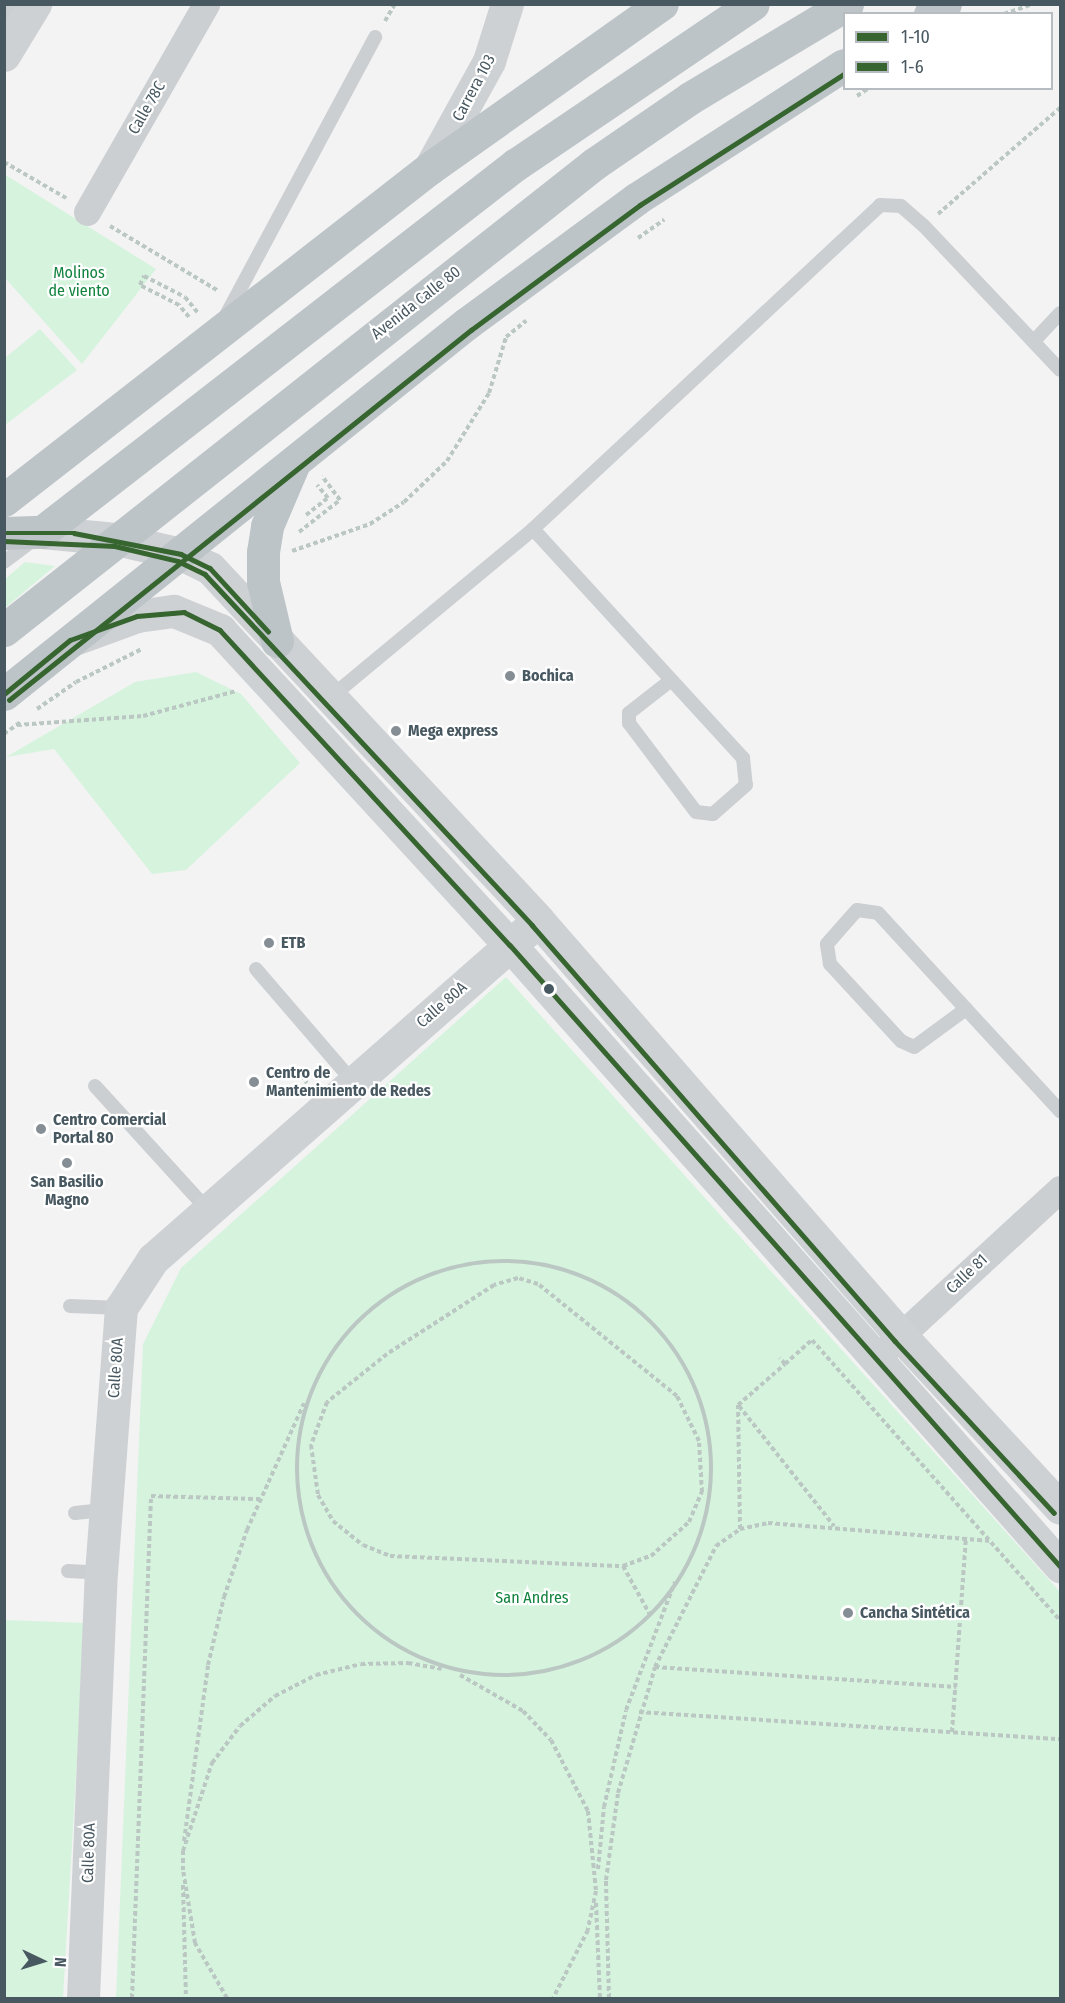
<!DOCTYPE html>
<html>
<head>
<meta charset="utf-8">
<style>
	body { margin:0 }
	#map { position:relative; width:1065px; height:2003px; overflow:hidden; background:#f3f3f3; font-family:"Fira Sans Condensed",sans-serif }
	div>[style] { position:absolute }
	.green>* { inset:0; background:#d6f3de }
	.path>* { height:4px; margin-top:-2px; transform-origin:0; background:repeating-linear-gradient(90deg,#bac7c2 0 4.5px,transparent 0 7.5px) }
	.path>.ring { margin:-2px; padding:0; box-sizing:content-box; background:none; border:4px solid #bac7c2; border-radius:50% }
	.lane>* { height:14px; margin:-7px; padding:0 7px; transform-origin:7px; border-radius:7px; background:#cccfd2 }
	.street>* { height:27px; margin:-13.5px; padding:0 13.5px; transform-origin:13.5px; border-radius:13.5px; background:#cccfd2 }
	.secondary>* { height:33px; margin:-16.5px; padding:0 16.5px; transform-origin:16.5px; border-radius:16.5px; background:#ced1d4 }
	.highway>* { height:33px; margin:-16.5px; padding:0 16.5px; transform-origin:16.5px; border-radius:16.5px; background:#bdc4c8 }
	.bus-1>* { height:4.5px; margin:-2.25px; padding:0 2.25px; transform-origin:2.25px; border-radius:2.25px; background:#36652f }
	.bus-2>* { height:4.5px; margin:-2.25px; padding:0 2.25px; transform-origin:2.25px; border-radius:2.25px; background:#36652f }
	.dots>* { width:16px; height:16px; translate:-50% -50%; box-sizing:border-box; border:3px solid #fff; border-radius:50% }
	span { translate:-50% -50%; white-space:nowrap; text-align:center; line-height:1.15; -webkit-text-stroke:4.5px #fff; paint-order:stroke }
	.street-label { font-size:16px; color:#485861 }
	.park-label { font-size:16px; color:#12833e }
	.poi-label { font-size:16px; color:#485861; font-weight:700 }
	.left { translate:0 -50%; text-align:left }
	.frame { position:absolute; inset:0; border:6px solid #485861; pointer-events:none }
	.legend { position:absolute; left:843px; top:12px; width:210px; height:78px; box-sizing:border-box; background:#fff; border:2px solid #b6bcc0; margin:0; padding:8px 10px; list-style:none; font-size:18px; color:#485861 }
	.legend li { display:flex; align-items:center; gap:12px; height:30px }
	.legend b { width:30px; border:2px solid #b6bcc0 }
	.north { position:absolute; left:12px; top:1931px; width:60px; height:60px; -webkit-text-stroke:4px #fff; paint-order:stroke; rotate:94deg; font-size:16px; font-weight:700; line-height:24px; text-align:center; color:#485861 }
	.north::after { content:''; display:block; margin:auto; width:21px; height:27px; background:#485861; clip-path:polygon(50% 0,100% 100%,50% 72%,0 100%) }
</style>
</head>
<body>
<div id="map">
	<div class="green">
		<i style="clip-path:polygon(4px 174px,156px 269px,82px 364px,5px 278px)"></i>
		<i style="clip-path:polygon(40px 329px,77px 370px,5px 425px,5px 358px)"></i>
		<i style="clip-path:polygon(25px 562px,55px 566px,5px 608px,5px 579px)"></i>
		<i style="clip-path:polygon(196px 672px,241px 694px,300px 763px,186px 870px,152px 874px,54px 749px,6px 757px,135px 682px)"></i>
		<i style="clip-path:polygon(506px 977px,1060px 1592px,1060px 1998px,116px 1998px,143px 1344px,181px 1268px)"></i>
		<i style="clip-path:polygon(5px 1620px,85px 1623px,63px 1998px,5px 1998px)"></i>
	</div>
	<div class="path">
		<i style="left:1004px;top:14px;width:31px;rotate:-19deg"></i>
		<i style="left:385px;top:21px;width:20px;rotate:-60deg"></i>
		<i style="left:857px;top:96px;width:14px;rotate:-34deg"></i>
		<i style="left:4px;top:162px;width:72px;rotate:30.1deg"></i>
		<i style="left:938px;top:214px;width:162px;rotate:-41deg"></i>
		<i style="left:110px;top:226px;width:125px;rotate:30.9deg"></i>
		<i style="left:638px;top:238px;width:32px;rotate:-35deg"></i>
		<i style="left:189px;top:317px;width:16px;rotate:-130deg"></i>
		<i style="left:179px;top:305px;width:44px;rotate:-152.9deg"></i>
		<i style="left:140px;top:285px;width:10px;rotate:-66deg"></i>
		<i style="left:144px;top:276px;width:46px;rotate:27.1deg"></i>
		<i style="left:185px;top:297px;width:21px;rotate:51deg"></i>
		<i style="left:306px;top:515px;width:28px;rotate:-38deg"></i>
		<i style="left:328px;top:498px;width:17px;rotate:-130deg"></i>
		<i style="left:299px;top:532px;width:52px;rotate:-38deg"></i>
		<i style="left:340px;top:500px;width:30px;rotate:-127deg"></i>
		<i style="left:292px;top:551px;width:83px;rotate:-19.1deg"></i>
		<i style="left:370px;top:524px;width:40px;rotate:-32.9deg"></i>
		<i style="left:404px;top:502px;width:59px;rotate:-43.6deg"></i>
		<i style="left:447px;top:461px;width:80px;rotate:-58.3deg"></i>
		<i style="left:489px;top:393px;width:59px;rotate:-73.1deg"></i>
		<i style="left:506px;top:337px;width:26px;rotate:-39deg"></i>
		<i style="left:37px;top:709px;width:47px;rotate:-34.7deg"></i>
		<i style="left:76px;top:682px;width:74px;rotate:-26.6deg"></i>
		<i style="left:17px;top:725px;width:126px;rotate:-4.1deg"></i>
		<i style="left:143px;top:716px;width:96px;rotate:-15deg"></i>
		<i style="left:4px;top:734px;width:22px;rotate:-36deg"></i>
		<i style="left:296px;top:1070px;width:17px;rotate:50deg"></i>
		<i class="ring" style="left:297px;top:1261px;width:410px;height:410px"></i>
		<i style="left:785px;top:1364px;width:36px;rotate:-42deg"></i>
		<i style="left:812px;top:1340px;width:374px;rotate:48.5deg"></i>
		<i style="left:739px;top:1406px;width:153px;rotate:51.6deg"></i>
		<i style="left:740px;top:1529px;width:124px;rotate:-90.9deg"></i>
		<i style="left:738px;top:1405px;width:62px;rotate:-41.1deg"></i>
		<i style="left:785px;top:1364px;width:8px;rotate:-130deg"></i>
		<i style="left:623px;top:1566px;width:30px;rotate:-20deg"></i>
		<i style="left:651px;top:1556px;width:51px;rotate:-41.8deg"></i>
		<i style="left:689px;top:1522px;width:33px;rotate:-67deg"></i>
		<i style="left:702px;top:1492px;width:51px;rotate:-93.4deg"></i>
		<i style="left:699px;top:1441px;width:50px;rotate:-116.1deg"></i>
		<i style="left:677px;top:1396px;width:179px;rotate:-141.1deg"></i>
		<i style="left:538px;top:1284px;width:21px;rotate:-163deg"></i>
		<i style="left:518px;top:1278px;width:25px;rotate:164deg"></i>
		<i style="left:494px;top:1285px;width:127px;rotate:147.2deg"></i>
		<i style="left:387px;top:1354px;width:77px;rotate:141.3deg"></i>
		<i style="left:327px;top:1402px;width:46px;rotate:110.4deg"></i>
		<i style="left:311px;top:1445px;width:50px;rotate:82deg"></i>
		<i style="left:318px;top:1495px;width:30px;rotate:60deg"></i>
		<i style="left:333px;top:1521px;width:38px;rotate:39deg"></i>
		<i style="left:363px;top:1545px;width:29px;rotate:22deg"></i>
		<i style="left:390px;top:1556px;width:233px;rotate:2.5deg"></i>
		<i style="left:623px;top:1566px;width:54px;rotate:61deg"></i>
		<i style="left:655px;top:1667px;width:302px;rotate:3.8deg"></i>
		<i style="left:460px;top:1675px;width:73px;rotate:29.7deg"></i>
		<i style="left:523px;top:1711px;width:40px;rotate:46deg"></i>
		<i style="left:551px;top:1740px;width:80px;rotate:62.5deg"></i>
		<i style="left:588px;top:1811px;width:80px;rotate:84.3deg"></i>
		<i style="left:596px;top:1891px;width:40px;rotate:102deg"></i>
		<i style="left:588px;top:1930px;width:76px;rotate:117.2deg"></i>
		<i style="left:639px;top:1712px;width:422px;rotate:3.7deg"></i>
		<i style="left:952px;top:1732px;width:195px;rotate:-85.9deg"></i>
		<i style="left:184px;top:1841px;width:178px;rotate:-82.2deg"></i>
		<i style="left:208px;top:1665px;width:70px;rotate:-76.8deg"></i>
		<i style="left:224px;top:1597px;width:71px;rotate:-71.1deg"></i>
		<i style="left:247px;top:1530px;width:139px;rotate:-65.8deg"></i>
		<i style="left:598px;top:1869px;width:62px;rotate:-84.5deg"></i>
		<i style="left:604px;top:1807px;width:99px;rotate:-77.2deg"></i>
		<i style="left:626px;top:1710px;width:137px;rotate:-69.1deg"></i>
		<i style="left:183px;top:1885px;width:113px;rotate:88.5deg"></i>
		<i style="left:596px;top:1903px;width:95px;rotate:87.6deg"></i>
		<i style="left:132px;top:1998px;width:502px;rotate:-87.83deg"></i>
		<i style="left:151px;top:1496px;width:109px;rotate:1.6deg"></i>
		<i style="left:227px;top:1998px;width:64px;rotate:-120.2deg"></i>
		<i style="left:195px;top:1943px;width:74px;rotate:-99.3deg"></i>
		<i style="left:183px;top:1870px;width:19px;rotate:-90deg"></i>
		<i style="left:183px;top:1851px;width:93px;rotate:-71.8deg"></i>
		<i style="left:212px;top:1763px;width:46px;rotate:-52.9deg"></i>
		<i style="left:240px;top:1726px;width:46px;rotate:-40.6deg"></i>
		<i style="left:275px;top:1696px;width:46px;rotate:-27.1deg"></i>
		<i style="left:316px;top:1675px;width:46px;rotate:-13.7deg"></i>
		<i style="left:361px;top:1664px;width:47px;rotate:-1.2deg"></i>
		<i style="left:408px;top:1663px;width:34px;rotate:10deg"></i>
		<i style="left:609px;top:1998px;width:118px;rotate:-91.5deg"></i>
		<i style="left:606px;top:1880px;width:88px;rotate:-82.1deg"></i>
		<i style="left:618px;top:1793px;width:131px;rotate:-73.6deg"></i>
		<i style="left:655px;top:1667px;width:136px;rotate:-63.2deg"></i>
		<i style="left:716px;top:1546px;width:29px;rotate:-35deg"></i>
		<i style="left:740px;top:1529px;width:29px;rotate:-12deg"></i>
		<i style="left:768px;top:1523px;width:224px;rotate:4.6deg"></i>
	</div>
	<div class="lane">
		<i style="left:224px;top:319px;width:320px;rotate:-61.8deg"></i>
		<i style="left:1034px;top:341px;width:38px;rotate:-47deg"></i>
		<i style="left:533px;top:529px;width:311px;rotate:47.5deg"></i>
		<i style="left:743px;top:758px;width:27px;rotate:84deg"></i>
		<i style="left:746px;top:785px;width:44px;rotate:138.7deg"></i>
		<i style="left:713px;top:814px;width:17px;rotate:-173deg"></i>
		<i style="left:696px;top:812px;width:111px;rotate:-127deg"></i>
		<i style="left:629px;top:723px;width:10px;rotate:-90deg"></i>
		<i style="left:629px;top:713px;width:52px;rotate:-38deg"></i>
		<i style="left:4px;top:562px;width:38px;rotate:-37deg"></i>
		<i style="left:331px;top:697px;width:263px;rotate:-39.7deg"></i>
		<i style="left:533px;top:529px;width:475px;rotate:-43deg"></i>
		<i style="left:880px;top:205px;width:21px;rotate:3deg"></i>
		<i style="left:901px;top:206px;width:30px;rotate:41deg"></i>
		<i style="left:924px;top:226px;width:198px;rotate:46.6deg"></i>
		<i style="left:256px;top:969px;width:150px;rotate:49.3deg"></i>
		<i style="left:966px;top:1009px;width:64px;rotate:143.8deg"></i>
		<i style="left:914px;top:1047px;width:14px;rotate:-155deg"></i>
		<i style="left:901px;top:1041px;width:105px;rotate:-132.7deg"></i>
		<i style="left:830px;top:964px;width:20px;rotate:-99deg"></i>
		<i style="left:827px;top:944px;width:45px;rotate:-48.6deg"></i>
		<i style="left:857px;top:910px;width:21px;rotate:8deg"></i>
		<i style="left:878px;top:913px;width:130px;rotate:47.5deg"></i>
		<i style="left:966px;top:1009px;width:139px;rotate:47.3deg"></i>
		<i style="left:95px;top:1086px;width:168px;rotate:47.7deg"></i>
		<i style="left:70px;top:1306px;width:51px;rotate:2.2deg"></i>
		<i style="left:75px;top:1513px;width:31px;rotate:-6deg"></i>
		<i style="left:68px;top:1571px;width:33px;rotate:3deg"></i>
	</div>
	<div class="street">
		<i style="left:4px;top:9px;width:24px;rotate:30deg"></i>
		<i style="left:87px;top:212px;width:240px;rotate:-60.2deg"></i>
		<i style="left:875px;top:1359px;width:251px;rotate:-42.6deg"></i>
	</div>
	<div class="secondary">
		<i style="left:4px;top:55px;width:60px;rotate:-58.7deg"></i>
		<i style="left:430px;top:168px;width:122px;rotate:-61.1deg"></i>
		<i style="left:489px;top:61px;width:60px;rotate:-72.5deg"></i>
		<i style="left:42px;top:532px;width:74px;rotate:5.4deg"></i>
		<i style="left:116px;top:539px;width:67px;rotate:13deg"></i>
		<i style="left:181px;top:554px;width:32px;rotate:26deg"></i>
		<i style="left:210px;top:568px;width:481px;rotate:47deg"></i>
		<i style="left:538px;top:920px;width:552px;rotate:48.89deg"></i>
		<i style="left:901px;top:1336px;width:234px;rotate:47.2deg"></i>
		<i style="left:77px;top:638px;width:64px;rotate:-20.1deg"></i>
		<i style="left:137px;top:616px;width:37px;rotate:-8deg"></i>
		<i style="left:174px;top:611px;width:50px;rotate:22.4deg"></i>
		<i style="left:220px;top:630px;width:428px;rotate:47.4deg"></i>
		<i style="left:510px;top:945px;width:830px;rotate:48.47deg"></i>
		<i style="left:83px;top:1998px;width:425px;rotate:-87.6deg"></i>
		<i style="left:101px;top:1573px;width:266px;rotate:-85.7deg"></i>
		<i style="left:121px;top:1308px;width:59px;rotate:-56.9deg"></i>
		<i style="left:153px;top:1259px;width:499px;rotate:-41.3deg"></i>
	</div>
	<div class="highway">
		<i style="left:930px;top:14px;width:18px;rotate:-34deg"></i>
		<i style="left:4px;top:500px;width:540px;rotate:-37.93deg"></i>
		<i style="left:430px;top:168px;width:284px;rotate:-35.3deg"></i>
		<i style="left:4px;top:533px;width:38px;rotate:-2deg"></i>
		<i style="left:42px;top:532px;width:599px;rotate:-37.81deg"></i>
		<i style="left:515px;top:165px;width:287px;rotate:-34.1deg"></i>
		<i style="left:4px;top:630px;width:752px;rotate:-38.3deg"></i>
		<i style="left:594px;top:164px;width:116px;rotate:-34.5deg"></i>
		<i style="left:690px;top:98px;width:183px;rotate:-30.9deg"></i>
		<i style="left:277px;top:641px;width:61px;rotate:-103.3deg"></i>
		<i style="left:263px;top:582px;width:30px;rotate:-90deg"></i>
		<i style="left:263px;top:552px;width:26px;rotate:-81deg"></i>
		<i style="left:267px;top:526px;width:66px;rotate:-66.9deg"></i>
		<i style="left:4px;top:694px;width:592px;rotate:-38.69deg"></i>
		<i style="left:466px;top:324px;width:211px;rotate:-36.3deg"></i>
		<i style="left:636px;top:199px;width:247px;rotate:-32.8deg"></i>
	</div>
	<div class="bus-1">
		<i style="left:4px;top:533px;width:70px"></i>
		<i style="left:74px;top:533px;width:109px;rotate:11.1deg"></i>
		<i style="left:181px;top:554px;width:32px;rotate:26deg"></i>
		<i style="left:210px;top:568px;width:86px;rotate:47.4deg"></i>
		<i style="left:4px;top:694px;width:85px;rotate:-39.3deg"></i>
		<i style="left:70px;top:640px;width:71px;rotate:-19.7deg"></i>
		<i style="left:137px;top:616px;width:47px;rotate:-4.9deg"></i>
		<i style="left:184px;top:612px;width:40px;rotate:26.6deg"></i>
		<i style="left:220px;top:630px;width:428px;rotate:47.4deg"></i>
		<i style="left:510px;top:945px;width:830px;rotate:48.47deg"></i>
	</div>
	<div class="bus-2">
		<i style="left:4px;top:541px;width:111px;rotate:2.6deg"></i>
		<i style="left:115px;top:546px;width:65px;rotate:13.4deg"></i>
		<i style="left:178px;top:561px;width:30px;rotate:26deg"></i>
		<i style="left:205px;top:574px;width:480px;rotate:47deg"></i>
		<i style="left:532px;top:925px;width:552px;rotate:48.89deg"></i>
		<i style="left:895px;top:1341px;width:234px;rotate:47.2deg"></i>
		<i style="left:9px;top:700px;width:592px;rotate:-38.69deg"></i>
		<i style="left:471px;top:330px;width:210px;rotate:-36.5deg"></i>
		<i style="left:640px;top:205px;width:242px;rotate:-32.7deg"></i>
	</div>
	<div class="dots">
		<i style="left:510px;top:676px;background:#848e94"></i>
		<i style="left:396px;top:731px;background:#848e94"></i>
		<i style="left:269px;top:943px;background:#848e94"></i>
		<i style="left:549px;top:989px;background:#485861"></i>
		<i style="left:254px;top:1082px;background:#848e94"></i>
		<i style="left:41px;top:1129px;background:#848e94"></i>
		<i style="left:67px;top:1163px;background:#848e94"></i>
		<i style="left:848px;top:1613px;background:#848e94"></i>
	</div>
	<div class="street-label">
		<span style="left:474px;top:88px;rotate:-62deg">Carrera 103</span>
		<span style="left:147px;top:108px;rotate:-60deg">Calle 78C</span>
		<span style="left:416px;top:303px;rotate:-38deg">Avenida Calle 80</span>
		<span style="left:442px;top:1005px;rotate:-41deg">Calle 80A</span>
		<span style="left:967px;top:1274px;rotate:-43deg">Calle 81</span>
		<span style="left:116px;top:1368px;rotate:-86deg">Calle 80A</span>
		<span style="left:89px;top:1853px;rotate:-88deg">Calle 80A</span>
	</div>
	<div class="park-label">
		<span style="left:79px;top:282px">Molinos<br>de viento</span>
		<span style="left:532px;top:1598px">San Andres</span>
	</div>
	<div class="poi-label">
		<span class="left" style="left:522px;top:676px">Bochica</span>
		<span class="left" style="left:408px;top:731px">Mega express</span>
		<span class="left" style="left:281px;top:943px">ETB</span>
		<span class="left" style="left:266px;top:1082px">Centro de<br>Mantenimiento de Redes</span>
		<span class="left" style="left:53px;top:1129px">Centro Comercial<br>Portal 80</span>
		<span style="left:67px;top:1191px">San Basilio<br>Magno</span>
		<span class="left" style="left:860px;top:1613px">Cancha Sintética</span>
	</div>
	<div class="frame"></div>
	<ul class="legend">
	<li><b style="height:8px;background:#36652f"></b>1-10</li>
	<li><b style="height:8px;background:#36652f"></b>1-6</li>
	</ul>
	<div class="north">N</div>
</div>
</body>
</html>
